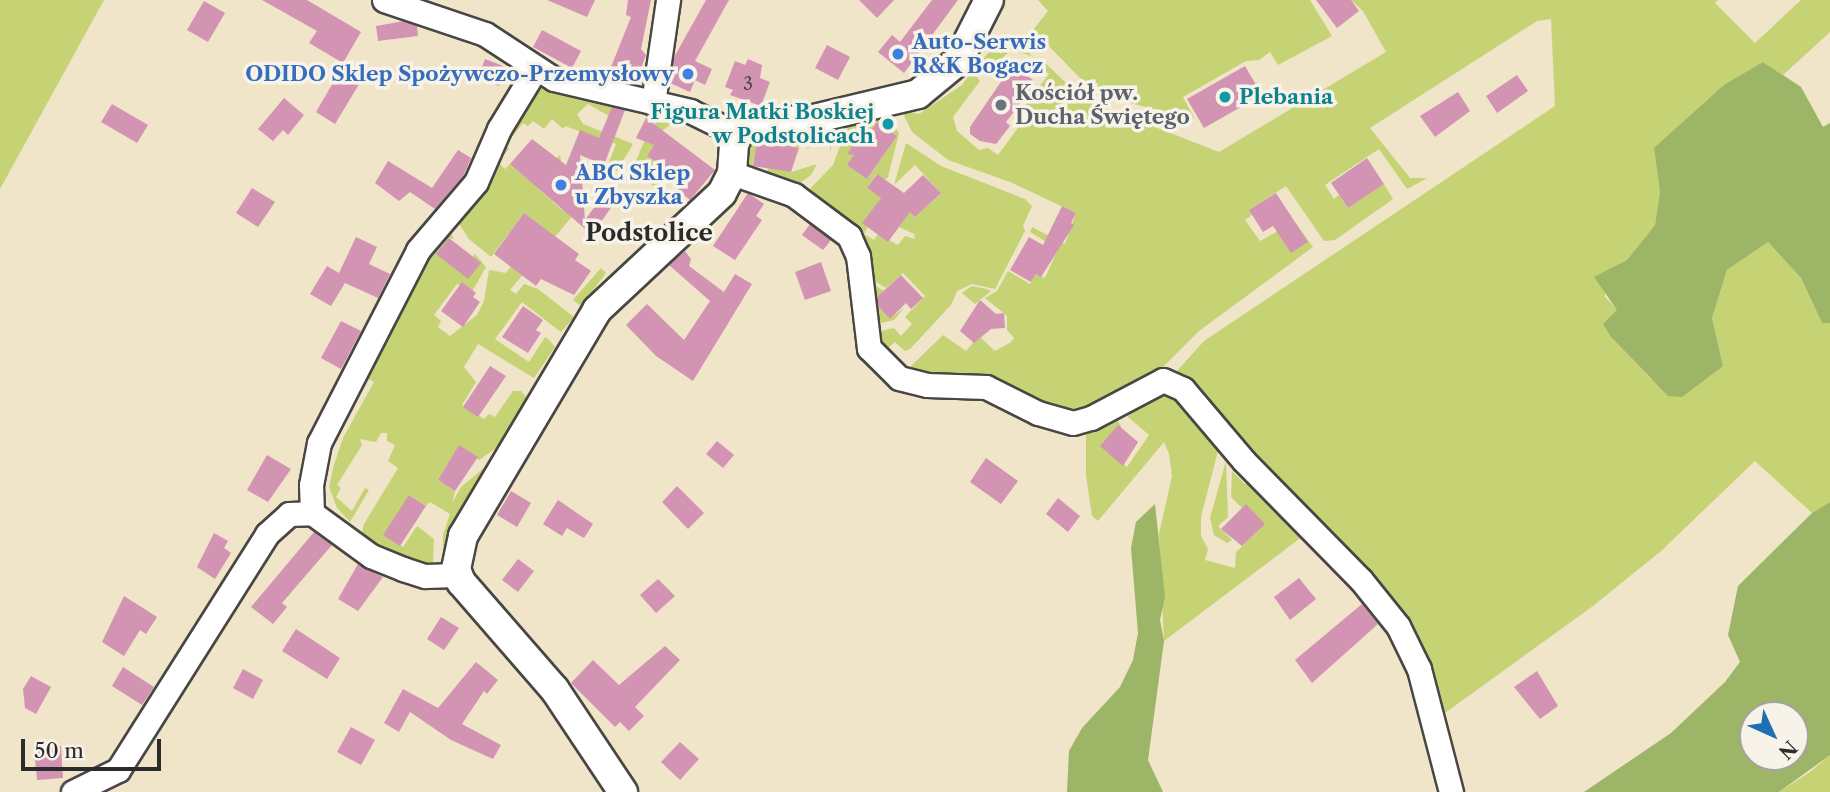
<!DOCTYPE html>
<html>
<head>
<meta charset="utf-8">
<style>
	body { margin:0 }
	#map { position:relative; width:1830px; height:792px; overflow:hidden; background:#f0e4c9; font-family:"Libre Caslon Text",serif }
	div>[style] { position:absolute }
	.green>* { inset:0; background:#c5d374 }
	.forest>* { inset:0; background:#9cb566 }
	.building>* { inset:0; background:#d394b4 }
	.roads { filter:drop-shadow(2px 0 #494743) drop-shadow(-2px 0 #494743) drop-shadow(0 2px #494743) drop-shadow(0 -2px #494743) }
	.minor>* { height:23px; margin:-11.5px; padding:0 11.5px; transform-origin:11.5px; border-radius:11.5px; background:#fff }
	.tertiary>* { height:28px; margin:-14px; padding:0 14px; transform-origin:14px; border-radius:14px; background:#fff }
	.dots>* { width:19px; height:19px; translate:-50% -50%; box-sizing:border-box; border:4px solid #f7f3e8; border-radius:50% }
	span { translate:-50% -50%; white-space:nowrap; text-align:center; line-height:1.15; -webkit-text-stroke:7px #f7f3e8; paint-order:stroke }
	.number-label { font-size:18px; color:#55454d }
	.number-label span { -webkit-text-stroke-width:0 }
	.shop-label { font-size:21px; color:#366cbe; font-weight:700 }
	.left { translate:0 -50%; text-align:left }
	.right { translate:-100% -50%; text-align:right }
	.worship-label { font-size:21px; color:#5b616d; font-weight:700 }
	.culture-label { font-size:21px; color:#0d838f; font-weight:700 }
	.quarter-label { font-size:24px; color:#2b2b2b; font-weight:700 }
	.north { position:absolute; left:1739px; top:701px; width:70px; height:70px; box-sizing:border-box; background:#f7f3e8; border:2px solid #a5a39c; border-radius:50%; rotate:135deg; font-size:19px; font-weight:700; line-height:28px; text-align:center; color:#2b2b2b }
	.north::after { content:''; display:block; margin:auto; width:24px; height:32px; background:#1f6fb2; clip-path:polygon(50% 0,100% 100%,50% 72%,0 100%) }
	.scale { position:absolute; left:21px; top:739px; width:140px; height:32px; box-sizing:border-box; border:4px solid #2b2b2b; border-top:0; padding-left:9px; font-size:21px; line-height:24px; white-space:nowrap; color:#2b2b2b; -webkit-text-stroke:5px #f7f3e8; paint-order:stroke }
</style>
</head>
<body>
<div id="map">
	<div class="green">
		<i style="clip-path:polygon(0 0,104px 0,0 189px)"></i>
		<i style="clip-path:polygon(1038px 0,1310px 0,1332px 36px,1278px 65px,1270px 52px,1259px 60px,1246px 61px,1183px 97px,1194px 118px,1190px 119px,1123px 101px,1082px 80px,1033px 30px,1048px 11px)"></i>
		<i style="clip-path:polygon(1351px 0,1718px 0,1715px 3px,1755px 43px,1801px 0,1830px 0,1830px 32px,1783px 75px,1763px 62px,1654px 148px,1660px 192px,1655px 225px,1627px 260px,1605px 272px,1605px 297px,1618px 310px,1611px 337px,1651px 379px,1723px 366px,1712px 318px,1727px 270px,1768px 242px,1801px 278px,1822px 323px,1830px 323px,1830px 502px,1812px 513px,1755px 461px,1661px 551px,1593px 606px,1438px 718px,1408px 632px,1413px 628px,1406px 618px,1176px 372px,1204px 341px,1555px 106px,1551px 19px,1537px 21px,1370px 128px,1410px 178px,1427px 178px,1407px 189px,1379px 149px,1325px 185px,1334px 199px,1339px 195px,1348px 208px,1384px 184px,1393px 199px,1335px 240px,1324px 241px,1286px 186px,1249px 210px,1252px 215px,1245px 220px,1260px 241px,1295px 222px,1313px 247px,1199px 331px,1154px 376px,1075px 419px,933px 381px,908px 369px,943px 335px,966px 351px,979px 336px,995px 351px,1011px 342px,1014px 338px,1007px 330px,1007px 316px,985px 298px,997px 291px,1008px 271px,1030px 284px,1036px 274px,1045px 278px,1058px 249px,1030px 232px,1032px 227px,1065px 244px,1076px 213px,1010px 182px,948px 160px,912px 132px,902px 111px,919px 114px,962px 85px,972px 71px,980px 81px,953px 117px,957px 131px,979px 150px,988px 148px,998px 155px,1020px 125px,1014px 119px,1049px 74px,1038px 65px,1041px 59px,1083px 99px,1219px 152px,1386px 52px,1363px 11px)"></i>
		<i style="clip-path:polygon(1021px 44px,1032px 56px,1011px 50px,988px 71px,976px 66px,993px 48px)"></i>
		<i style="clip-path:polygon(550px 86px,615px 100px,609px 116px,588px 104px,577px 114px,583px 124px,633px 144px,617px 171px,607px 167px,616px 144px,565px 126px,563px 129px,552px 119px,544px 129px,533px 121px,528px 126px,523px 123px,505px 146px,509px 149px,498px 162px,505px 169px,510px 164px,531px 182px,560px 155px,561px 161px,537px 188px,562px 210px,580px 207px,510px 290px,516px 294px,524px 284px,538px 289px,574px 317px,561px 332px,522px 302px,495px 339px,529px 362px,545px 337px,550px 341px,555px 347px,534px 378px,478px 344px,464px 367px,476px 382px,462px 405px,484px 419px,489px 414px,495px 417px,513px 391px,521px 391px,528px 399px,499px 446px,479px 460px,459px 446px,438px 480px,455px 491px,452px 503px,461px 487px,491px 462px,443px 556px,443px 535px,450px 514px,430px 502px,426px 506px,410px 495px,384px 535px,403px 547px,417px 526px,434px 539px,433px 563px,421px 569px,361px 538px,364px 524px,398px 468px,388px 461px,395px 445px,387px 441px,387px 433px,381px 433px,376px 442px,360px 439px,362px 445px,337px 485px,341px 488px,336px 497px,352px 511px,365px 488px,369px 490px,350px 522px,337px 508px,329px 487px,334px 465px,343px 438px,374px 382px,361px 375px,402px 307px,422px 258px,448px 229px,454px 239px,449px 238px,437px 253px,471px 259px,475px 254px,486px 267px,473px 290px,457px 284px,434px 315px,441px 321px,438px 327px,450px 336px,477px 315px,484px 301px,489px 270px,506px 273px,541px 226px,524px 213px,491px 257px,469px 239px,457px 221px,537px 87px)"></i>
		<i style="clip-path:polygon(663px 114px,704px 127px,677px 120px,663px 130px,647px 156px,666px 168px,656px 189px,634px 166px,648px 132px)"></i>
		<i style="clip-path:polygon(888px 116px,899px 133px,888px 177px,885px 180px,876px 174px,867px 188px,875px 194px,889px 187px,863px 223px,868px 227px,864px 234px,874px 240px,878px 234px,898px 245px,905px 236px,915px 239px,914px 234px,891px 223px,908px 209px,915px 217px,941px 193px,915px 165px,894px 185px,906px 143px,941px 166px,1025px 199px,1032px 206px,1023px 226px,1025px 231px,995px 289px,972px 284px,957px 291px,951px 305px,910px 349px,905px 351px,895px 342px,880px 355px,877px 332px,894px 328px,901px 336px,912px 324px,905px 317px,925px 296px,903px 273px,886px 288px,868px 277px,806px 193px,833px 165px,843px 138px,858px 149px,868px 178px,897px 136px,877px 122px,868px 134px,863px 131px,857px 139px,845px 132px,852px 123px)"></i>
		<i style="clip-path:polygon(836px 129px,830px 153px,830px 141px,814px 139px,807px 150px,811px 130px)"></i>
		<i style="clip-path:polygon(756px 131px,802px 133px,799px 148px,758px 136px,752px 168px,766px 174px,770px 165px,791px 172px,817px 164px,811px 175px,796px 186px,741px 167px)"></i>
		<i style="clip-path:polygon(601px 268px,606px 273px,581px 306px,573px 300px)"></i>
		<i style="clip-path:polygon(868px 281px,884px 291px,873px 301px,890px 318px,904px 308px,894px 320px,881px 323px,874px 320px)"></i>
		<i style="clip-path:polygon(972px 286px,987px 289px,991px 291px,975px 304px,962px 293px)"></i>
		<i style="clip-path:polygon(1172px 389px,1219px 447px,1201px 517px,1201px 536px,1208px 549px,1205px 560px,1235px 568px,1236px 552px,1256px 533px,1245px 505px,1242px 508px,1231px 497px,1232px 471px,1245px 484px,1254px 481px,1261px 495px,1307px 533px,1164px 641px,1159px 534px,1172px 476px,1169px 454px,1164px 442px,1098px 521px,1092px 516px,1086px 475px,1086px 433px,1125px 408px,1118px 421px,1121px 426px,1104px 448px,1127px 467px,1149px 435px,1128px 417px,1130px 408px,1148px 402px,1145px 392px)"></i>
		<i style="clip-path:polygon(1226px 461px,1228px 517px,1218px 526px,1232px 540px,1227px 543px,1214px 535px,1210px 518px)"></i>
		<i style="clip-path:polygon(1830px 755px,1830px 792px,1779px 792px,1810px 772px)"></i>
	</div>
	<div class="forest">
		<i style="clip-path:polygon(1763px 62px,1801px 87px,1823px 127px,1830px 123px,1830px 323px,1822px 323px,1801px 278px,1768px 242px,1727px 270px,1712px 318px,1723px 366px,1682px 397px,1668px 396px,1611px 337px,1603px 324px,1617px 310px,1594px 277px,1627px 260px,1655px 225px,1660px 192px,1654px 148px,1724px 85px)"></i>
		<i style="clip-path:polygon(evenodd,1830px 502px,1830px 755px,1779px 792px,1584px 792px,1671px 733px,1725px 682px,1740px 662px,1728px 635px,1738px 586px,1812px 513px,1830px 502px,1753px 715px,1795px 715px,1795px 757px,1753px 757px,1753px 715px)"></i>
		<i style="clip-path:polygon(1155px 504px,1165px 597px,1160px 620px,1164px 641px,1148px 760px,1163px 792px,1067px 792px,1069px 751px,1082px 728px,1120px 687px,1133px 660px,1138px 633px,1131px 548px,1136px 522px)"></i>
	</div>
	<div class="building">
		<i style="clip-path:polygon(262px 0,307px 0,361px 32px,343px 63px,309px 43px,317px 31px)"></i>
		<i style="clip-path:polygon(547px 0,595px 0,587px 17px)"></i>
		<i style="clip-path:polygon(628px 0,651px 0,641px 49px,646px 55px,636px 82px,609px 72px,631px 17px,626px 15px)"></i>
		<i style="clip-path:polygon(706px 0,729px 0,695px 61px,712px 69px,705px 85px,695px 80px,690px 92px,670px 83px,673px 59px)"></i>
		<i style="clip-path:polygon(859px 0,894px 0,877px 18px)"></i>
		<i style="clip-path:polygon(932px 0,958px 0,904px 73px,878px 52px,892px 35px,900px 42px)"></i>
		<i style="clip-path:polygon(1316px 0,1351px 0,1359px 11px,1337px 28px)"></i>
		<i style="clip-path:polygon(204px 1px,225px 13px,208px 42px,187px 30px)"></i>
		<i style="clip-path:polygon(404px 21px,417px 26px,418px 36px,378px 41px,376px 26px)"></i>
		<i style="clip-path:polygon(542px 30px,581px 51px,572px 68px,533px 47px)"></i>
		<i style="clip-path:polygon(827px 45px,850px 57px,838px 80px,815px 68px)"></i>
		<i style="clip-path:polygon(485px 59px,506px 67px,499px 86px,478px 78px)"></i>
		<i style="clip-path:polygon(748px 59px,762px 65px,760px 78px,770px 82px,761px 106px,730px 95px,733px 90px,725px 87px,735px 61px,745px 65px)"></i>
		<i style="clip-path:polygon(1245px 66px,1262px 95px,1204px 128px,1187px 99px)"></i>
		<i style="clip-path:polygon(1016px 68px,1033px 80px,1032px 88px,1006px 122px,1010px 126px,996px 144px,980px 141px,970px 134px,970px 127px,1009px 70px,1012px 73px)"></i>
		<i style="clip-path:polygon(341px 69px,361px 81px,335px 124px,316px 112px)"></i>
		<i style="clip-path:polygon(1517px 75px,1528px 91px,1497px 113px,1486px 96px)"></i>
		<i style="clip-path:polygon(1458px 92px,1470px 111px,1435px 137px,1420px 116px)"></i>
		<i style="clip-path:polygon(284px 98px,304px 115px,288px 135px,283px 130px,273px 141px,258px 129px)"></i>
		<i style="clip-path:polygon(112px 104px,148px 125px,137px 143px,101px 122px)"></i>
		<i style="clip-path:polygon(612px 107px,625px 110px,604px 165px,580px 155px,585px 220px,601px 198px,612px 206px,592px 235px,510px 164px,532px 139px,566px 165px,580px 130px,599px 138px)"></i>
		<i style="clip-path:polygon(646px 118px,715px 170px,690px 200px,678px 190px,685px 181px,647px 156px,654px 145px,636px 138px)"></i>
		<i style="clip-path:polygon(877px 122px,897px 136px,867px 179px,847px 165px,854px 155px,847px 154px,863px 131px,868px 134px)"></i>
		<i style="clip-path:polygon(757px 139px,799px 148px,791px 172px,753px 166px)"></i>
		<i style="clip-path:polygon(458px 150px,471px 158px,464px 175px,435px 209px,410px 192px,399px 201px,375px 183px,388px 161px,432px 188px)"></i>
		<i style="clip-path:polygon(1367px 158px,1384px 184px,1348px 208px,1331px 183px)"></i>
		<i style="clip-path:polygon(877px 174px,904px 193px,923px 175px,941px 193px,915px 217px,910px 212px,888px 242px,862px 223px,881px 198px,867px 188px)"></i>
		<i style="clip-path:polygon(252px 188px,275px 202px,258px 227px,236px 213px)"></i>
		<i style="clip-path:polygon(748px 193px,764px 204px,756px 216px,762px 220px,735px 260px,713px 246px)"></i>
		<i style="clip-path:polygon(1276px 193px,1308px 242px,1291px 253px,1273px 226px,1263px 232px,1249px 210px)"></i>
		<i style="clip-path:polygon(1062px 206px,1076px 213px,1071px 223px,1074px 225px,1041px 277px,1036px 274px,1031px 282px,1010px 270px,1029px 237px,1043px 245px)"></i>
		<i style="clip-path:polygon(524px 213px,579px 254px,575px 260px,591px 271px,574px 295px,541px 279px,536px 286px,494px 254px)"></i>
		<i style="clip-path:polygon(810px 224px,831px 240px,823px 250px,802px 235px)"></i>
		<i style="clip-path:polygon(356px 237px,377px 247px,369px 264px,390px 274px,378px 298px,345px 283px,331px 306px,310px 294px,327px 266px,339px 273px)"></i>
		<i style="clip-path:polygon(449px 238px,481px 263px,468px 279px,436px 254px)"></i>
		<i style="clip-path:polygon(685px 251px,691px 259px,689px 266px,724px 292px,735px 274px,752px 284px,693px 381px,656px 356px,626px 325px,647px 304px,684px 340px,710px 301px,669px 265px)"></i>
		<i style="clip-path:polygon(821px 262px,831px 291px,805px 300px,795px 272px)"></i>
		<i style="clip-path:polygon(901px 275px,923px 298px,911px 309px,906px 303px,890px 319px,878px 306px,877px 297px)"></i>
		<i style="clip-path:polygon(462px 282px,476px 293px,473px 297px,480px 302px,463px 327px,441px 311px)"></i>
		<i style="clip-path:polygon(980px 300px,996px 314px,1004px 313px,1005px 328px,991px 329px,974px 343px,960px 331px)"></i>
		<i style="clip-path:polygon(523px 306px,543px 320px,536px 330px,541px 333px,528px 353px,502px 337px)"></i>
		<i style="clip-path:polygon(341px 321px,361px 331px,341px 369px,321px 358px)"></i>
		<i style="clip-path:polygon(490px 366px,506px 376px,478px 417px,463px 407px)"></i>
		<i style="clip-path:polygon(1118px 425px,1138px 442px,1123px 466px,1100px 446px)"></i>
		<i style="clip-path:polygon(717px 441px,734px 455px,723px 468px,706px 454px)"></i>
		<i style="clip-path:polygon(459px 445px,478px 457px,455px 491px,438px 480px)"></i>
		<i style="clip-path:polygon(267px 455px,291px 469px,268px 502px,247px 490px)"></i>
		<i style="clip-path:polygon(986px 458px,1018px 481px,1001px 504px,970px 482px)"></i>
		<i style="clip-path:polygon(677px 486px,704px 513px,688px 529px,662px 502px)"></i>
		<i style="clip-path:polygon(511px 491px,531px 503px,517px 527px,497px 515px)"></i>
		<i style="clip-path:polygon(409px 495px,426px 506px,400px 546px,383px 535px)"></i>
		<i style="clip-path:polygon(1058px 498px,1080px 516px,1068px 532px,1046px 514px)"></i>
		<i style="clip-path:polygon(558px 500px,593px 524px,584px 538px,567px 528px,562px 536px,543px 524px)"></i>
		<i style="clip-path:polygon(1246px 504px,1265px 524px,1242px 546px,1221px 529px)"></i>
		<i style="clip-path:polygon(314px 532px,332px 545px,282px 603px,287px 607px,273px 624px,251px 607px)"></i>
		<i style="clip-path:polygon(214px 533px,228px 541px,224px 548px,231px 553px,215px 579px,197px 567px)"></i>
		<i style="clip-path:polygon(518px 559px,534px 571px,518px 592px,502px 580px)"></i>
		<i style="clip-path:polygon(358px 564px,383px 577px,358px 611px,338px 599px)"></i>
		<i style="clip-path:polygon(1299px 578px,1316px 599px,1290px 620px,1274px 597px)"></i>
		<i style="clip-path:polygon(658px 579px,675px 596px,656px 613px,640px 595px)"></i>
		<i style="clip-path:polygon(124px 596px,157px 617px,146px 634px,140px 630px,124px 656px,102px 642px)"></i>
		<i style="clip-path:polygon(1362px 604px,1378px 624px,1312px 683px,1295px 660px)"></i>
		<i style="clip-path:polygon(441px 617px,459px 628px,444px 650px,427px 639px)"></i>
		<i style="clip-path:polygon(296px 629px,340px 658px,327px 679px,282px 651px)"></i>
		<i style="clip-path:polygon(665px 646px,680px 660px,635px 707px,644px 716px,629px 731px,620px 722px,615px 727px,571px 683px,593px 660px,619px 685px)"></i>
		<i style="clip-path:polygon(476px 662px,498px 680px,487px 694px,484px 691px,462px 724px,501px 745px,493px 759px,451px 740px,410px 712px,399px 732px,384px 723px,403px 689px,438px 708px)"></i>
		<i style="clip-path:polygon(123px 667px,154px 687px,142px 705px,112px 686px)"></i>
		<i style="clip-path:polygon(243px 669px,263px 680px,253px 699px,233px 688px)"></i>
		<i style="clip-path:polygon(1537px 671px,1558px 706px,1540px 719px,1514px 687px)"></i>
		<i style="clip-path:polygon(31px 676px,51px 687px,36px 714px,25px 708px,23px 689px)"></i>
		<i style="clip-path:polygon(351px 727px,375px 740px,361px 765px,337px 752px)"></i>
		<i style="clip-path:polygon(680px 742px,699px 759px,680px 780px,661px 762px)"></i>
		<i style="clip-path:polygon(61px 746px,63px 778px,37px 780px,34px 748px)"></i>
	</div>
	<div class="roads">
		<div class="minor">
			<i style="left:384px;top:0;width:107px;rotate:18.6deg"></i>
			<i style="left:485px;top:34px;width:82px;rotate:33.1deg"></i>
			<i style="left:554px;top:79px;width:140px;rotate:13.2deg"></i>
			<i style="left:690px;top:111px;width:52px;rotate:26.1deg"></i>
			<i style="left:653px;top:103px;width:104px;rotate:-81.7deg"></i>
			<i style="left:732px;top:173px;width:66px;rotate:19.5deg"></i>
			<i style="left:794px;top:195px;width:69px;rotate:36.7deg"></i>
			<i style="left:849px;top:236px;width:22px;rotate:66deg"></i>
			<i style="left:858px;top:256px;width:93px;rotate:83.2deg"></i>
			<i style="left:869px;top:348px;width:42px;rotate:45deg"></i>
			<i style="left:899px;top:378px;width:29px;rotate:14deg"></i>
			<i style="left:927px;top:385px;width:59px;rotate:1.9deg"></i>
			<i style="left:986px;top:387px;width:58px;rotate:26.6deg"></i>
			<i style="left:1038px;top:413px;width:36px;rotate:16deg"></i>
			<i style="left:1073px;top:423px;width:19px;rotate:-16deg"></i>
			<i style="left:1091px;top:418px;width:81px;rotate:-27.8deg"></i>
			<i style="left:1163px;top:380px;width:22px;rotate:24deg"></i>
			<i style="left:1183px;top:389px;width:94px;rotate:49.7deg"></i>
			<i style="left:1244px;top:461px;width:167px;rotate:45.5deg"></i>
			<i style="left:1361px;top:580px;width:59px;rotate:51.2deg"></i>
			<i style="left:1398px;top:626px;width:48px;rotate:64deg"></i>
			<i style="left:1419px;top:669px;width:127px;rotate:75.4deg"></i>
			<i style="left:312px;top:513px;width:28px;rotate:-92deg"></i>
			<i style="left:311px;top:485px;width:43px;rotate:-79.2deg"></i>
			<i style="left:319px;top:443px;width:217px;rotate:-62.8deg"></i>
			<i style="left:418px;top:250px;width:89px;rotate:-49.5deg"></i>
			<i style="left:476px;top:182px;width:58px;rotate:-66.5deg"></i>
			<i style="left:499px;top:129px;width:69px;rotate:-58.6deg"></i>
			<i style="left:73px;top:792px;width:50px;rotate:-26.1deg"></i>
			<i style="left:118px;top:770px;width:279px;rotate:-57.7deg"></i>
			<i style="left:267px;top:534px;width:30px;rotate:-42deg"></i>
			<i style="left:289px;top:514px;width:23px;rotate:-2deg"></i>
			<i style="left:312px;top:513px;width:73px;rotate:36.1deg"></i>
			<i style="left:371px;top:556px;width:35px;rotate:22deg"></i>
			<i style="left:403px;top:569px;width:23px;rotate:18deg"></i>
			<i style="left:425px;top:576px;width:32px;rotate:-2deg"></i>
		</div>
		<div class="tertiary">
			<i style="left:623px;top:792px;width:123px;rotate:-123.7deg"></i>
			<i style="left:555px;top:690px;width:143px;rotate:-131deg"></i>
			<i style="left:461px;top:582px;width:14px;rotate:-111deg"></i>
			<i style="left:456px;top:569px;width:34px;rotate:-78deg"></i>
			<i style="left:463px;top:536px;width:263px;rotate:-59.3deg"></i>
			<i style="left:597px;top:310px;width:171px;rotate:-43.1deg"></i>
			<i style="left:722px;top:193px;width:22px;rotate:-63deg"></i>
			<i style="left:732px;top:173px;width:30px;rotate:-86deg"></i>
			<i style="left:734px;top:143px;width:23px;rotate:-61deg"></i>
			<i style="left:745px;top:123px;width:64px;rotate:-2.7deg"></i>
			<i style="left:809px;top:120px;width:112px;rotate:-13.4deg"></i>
			<i style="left:918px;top:94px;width:52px;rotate:-39.5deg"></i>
			<i style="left:958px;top:61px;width:68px;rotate:-63.1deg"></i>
		</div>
	</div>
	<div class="dots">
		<i style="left:898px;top:54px;background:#3f7fe0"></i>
		<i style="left:688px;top:74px;background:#3f7fe0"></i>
		<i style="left:1225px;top:97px;background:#0f9aa8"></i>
		<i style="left:1001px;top:105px;background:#6b7280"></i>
		<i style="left:888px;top:124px;background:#0f9aa8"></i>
		<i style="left:561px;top:185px;background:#3f7fe0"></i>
	</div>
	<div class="number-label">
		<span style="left:748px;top:84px">3</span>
	</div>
	<div class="shop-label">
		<span class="left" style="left:912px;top:54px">Auto-Serwis<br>R&amp;K Bogacz</span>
		<span class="right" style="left:674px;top:74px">ODIDO Sklep Spożywczo-Przemysłowy</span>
		<span class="left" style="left:575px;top:185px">ABC Sklep<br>u Zbyszka</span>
	</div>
	<div class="worship-label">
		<span class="left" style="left:1015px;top:105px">Kościół pw.<br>Ducha Świętego</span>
	</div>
	<div class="culture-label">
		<span class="left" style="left:1239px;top:97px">Plebania</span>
		<span class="right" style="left:874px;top:124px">Figura Matki Boskiej<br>w Podstolicach</span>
	</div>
	<div class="quarter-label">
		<span style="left:649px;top:233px">Podstolice</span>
	</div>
	<div class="north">N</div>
	<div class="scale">50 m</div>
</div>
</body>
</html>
